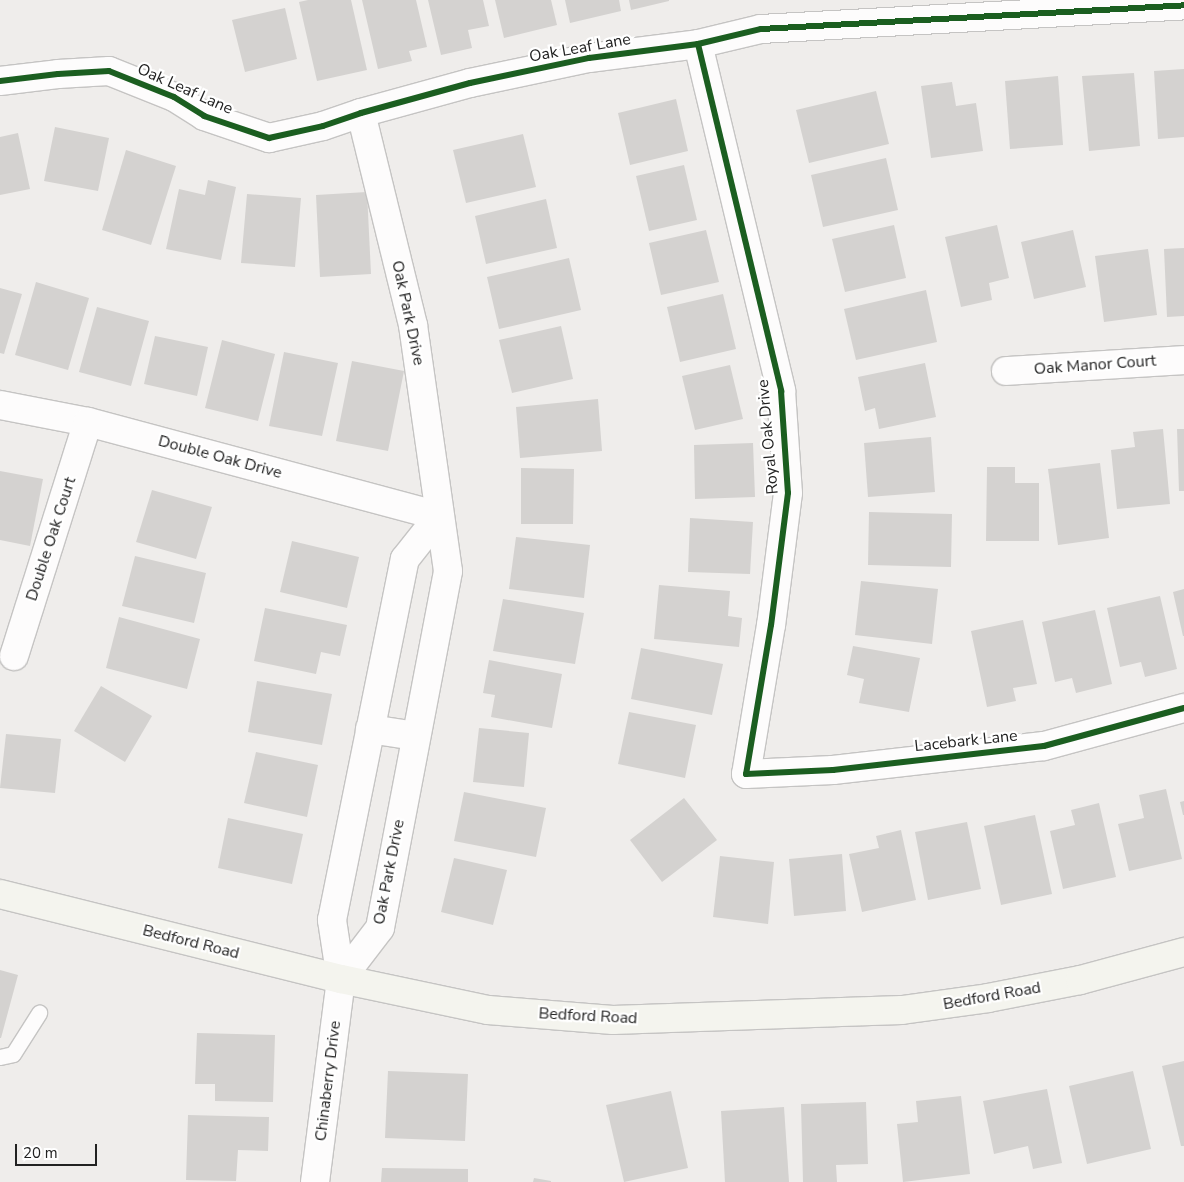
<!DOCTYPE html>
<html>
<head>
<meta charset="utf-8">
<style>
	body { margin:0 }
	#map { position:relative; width:1184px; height:1182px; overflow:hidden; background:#efedeb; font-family:"Nunito Sans",sans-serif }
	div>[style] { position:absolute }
	.building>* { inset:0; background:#d4d2d0 }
	.roads { filter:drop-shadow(1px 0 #c5c4c3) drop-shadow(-1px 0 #c5c4c3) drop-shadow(0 1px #c5c4c3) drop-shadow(0 -1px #c5c4c3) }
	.lane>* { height:15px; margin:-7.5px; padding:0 7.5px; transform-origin:7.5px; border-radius:7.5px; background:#fdfcfc }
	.street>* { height:28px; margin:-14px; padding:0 14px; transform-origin:14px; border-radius:14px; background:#fdfcfc }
	.secondary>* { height:28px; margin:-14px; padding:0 14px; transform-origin:14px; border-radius:14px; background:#f4f4ee }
	.cycleway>* { height:6px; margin:-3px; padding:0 3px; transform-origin:3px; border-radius:3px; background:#1b5e20 }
	span { translate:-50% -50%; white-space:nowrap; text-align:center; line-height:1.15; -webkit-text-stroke:4.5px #fff; paint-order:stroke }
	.street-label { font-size:16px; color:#222 }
	.scale { position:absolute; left:15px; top:1144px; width:82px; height:22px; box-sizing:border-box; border:2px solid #222; border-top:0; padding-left:6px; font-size:15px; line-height:18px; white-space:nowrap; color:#222; -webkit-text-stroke:4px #fff; paint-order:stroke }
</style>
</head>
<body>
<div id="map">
	<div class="building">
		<i style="clip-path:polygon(308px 0,351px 0,367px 70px,317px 81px,299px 2px)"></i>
		<i style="clip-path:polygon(362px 0,416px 0,427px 47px,409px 51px,412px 61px,378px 69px)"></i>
		<i style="clip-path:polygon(428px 0,483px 0,489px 26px,468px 30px,472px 48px,441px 55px)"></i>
		<i style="clip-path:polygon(495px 0,551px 0,557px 25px,504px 38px)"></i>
		<i style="clip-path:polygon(565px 0,619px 0,621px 11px,570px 23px)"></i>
		<i style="clip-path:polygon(629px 0,669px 0,669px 1px,631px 10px)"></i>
		<i style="clip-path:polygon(285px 8px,297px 59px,245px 72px,232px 20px)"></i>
		<i style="clip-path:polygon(1184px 69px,1184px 137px,1158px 139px,1154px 71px)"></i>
		<i style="clip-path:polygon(1134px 73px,1140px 146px,1089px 151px,1082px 76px)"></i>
		<i style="clip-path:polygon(1058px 76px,1063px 145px,1010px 149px,1005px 81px)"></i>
		<i style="clip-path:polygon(952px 82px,956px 106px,976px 103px,983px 151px,931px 158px,921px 86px)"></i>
		<i style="clip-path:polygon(876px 91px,889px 144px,809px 163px,796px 110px)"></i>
		<i style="clip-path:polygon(676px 99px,688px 151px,630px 165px,618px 113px)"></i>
		<i style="clip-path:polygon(55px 127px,109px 138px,98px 191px,44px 181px)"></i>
		<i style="clip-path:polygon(18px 133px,30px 189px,0 195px,0 137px)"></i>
		<i style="clip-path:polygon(523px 134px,536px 187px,466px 203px,453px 150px)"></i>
		<i style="clip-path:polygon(126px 150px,176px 166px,151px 245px,102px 230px)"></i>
		<i style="clip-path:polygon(886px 158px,898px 210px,823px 227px,811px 175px)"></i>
		<i style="clip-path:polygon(684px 165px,697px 220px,649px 231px,636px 176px)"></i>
		<i style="clip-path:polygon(208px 180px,236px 187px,221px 260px,166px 249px,179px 189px,205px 195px)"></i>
		<i style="clip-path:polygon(367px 192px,371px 274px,320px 277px,316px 195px)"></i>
		<i style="clip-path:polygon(247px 194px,301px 198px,295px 267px,241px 263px)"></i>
		<i style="clip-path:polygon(546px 199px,557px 248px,486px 264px,475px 216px)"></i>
		<i style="clip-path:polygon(894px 225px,906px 278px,845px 292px,832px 239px)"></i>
		<i style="clip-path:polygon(997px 225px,1009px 278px,989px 283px,992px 300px,961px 307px,945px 237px)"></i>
		<i style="clip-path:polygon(706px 230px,719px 282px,661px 295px,649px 243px)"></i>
		<i style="clip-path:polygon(1073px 230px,1086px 287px,1034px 299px,1021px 242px)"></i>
		<i style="clip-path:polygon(1184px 248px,1184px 316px,1167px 317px,1164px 249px)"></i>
		<i style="clip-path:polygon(1148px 249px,1157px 315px,1104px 322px,1095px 256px)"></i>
		<i style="clip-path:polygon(569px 258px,581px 310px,499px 329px,487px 277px)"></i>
		<i style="clip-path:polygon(36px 282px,89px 298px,68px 370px,15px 355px)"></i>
		<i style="clip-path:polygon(0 288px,22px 294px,4px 354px,0 353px)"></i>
		<i style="clip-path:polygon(926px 290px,937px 342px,856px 360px,844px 309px)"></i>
		<i style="clip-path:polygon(723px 294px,736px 349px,680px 362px,667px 307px)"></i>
		<i style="clip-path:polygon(97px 307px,149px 321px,131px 386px,79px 372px)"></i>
		<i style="clip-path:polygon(561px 326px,573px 379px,512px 393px,499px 340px)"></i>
		<i style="clip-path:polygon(155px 336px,208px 347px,197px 396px,144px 384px)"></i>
		<i style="clip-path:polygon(222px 340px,275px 354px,258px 421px,205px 408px)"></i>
		<i style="clip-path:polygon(284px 352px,338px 363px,322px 436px,269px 426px)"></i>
		<i style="clip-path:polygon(352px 361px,404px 371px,388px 451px,336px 441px)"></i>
		<i style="clip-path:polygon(925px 363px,936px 417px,879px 429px,875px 408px,865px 411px,858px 377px)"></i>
		<i style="clip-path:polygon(730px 365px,743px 419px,695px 430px,682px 376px)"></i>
		<i style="clip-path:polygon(598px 399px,602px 451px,520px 458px,516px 407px)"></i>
		<i style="clip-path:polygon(1163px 429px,1170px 504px,1117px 509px,1111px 450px,1135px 447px,1133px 432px)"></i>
		<i style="clip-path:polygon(1177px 429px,1184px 429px,1184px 491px,1179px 491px)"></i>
		<i style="clip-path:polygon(931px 437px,935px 492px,868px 497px,864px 443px)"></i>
		<i style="clip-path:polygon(753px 443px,755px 497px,695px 499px,694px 445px)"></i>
		<i style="clip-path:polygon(1100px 463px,1109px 538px,1058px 545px,1048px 469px)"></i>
		<i style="clip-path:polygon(987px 467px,1015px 467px,1015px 483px,1039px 483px,1039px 541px,986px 541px)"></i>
		<i style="clip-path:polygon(521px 468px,574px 469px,573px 524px,521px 524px)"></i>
		<i style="clip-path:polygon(0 471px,43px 479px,30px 546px,0 540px)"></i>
		<i style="clip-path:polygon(152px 490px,212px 507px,196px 559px,136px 542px)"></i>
		<i style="clip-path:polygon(869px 512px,952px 514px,951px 567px,868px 565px)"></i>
		<i style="clip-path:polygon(690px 518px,753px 522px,750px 574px,688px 572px)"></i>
		<i style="clip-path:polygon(516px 537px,590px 545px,584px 598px,509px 589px)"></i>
		<i style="clip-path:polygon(292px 541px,359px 557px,347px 608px,280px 592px)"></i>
		<i style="clip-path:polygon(135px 556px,206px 573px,194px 623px,122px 606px)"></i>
		<i style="clip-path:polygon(861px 581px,938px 589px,932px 644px,855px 635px)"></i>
		<i style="clip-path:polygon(659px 585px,730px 591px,728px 616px,742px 618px,739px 647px,654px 639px)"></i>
		<i style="clip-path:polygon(1184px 589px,1184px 636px,1183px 636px,1173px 592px)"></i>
		<i style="clip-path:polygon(1160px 596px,1177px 669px,1145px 677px,1141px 662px,1120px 667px,1107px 608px)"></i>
		<i style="clip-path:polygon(503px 599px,584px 613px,575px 664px,493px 651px)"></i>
		<i style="clip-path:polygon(265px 608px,347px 625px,340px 656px,321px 652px,316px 674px,254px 661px)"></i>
		<i style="clip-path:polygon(1095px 610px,1112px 684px,1076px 693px,1072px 678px,1055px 682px,1042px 622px)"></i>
		<i style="clip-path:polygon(119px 617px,200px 639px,187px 689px,106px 668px)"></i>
		<i style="clip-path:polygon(1023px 620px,1037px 684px,1013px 688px,1016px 701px,987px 707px,971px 631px)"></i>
		<i style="clip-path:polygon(853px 646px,920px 658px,909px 712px,859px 703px,864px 679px,847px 675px)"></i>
		<i style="clip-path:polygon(641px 648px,723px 664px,712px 715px,631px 699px)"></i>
		<i style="clip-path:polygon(489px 660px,562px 674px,552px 728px,491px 717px,495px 695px,483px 693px)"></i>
		<i style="clip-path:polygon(257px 681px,332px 694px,322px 745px,248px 732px)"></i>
		<i style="clip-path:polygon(101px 686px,152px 716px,125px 762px,74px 731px)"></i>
		<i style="clip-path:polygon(629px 712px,696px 725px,685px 778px,618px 764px)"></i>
		<i style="clip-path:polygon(479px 728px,529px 733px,524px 787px,473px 782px)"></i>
		<i style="clip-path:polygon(6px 734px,61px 739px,55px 793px,0 788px)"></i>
		<i style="clip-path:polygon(256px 752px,318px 765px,307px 817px,244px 803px)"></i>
		<i style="clip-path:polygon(1166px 789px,1182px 859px,1129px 871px,1118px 824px,1144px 818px,1139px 795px)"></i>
		<i style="clip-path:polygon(464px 792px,546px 808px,536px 857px,454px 841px)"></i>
		<i style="clip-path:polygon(684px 798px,717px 840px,662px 882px,630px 840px)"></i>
		<i style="clip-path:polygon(1184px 801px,1184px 815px,1183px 815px,1180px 802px)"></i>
		<i style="clip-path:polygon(1099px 803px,1116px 877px,1063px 889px,1050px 831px,1075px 825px,1071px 810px)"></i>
		<i style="clip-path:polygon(1035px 815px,1052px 894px,1001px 905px,984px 826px)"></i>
		<i style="clip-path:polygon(228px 818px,303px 834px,292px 884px,218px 868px)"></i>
		<i style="clip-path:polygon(967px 822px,981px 889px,928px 900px,915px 832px)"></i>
		<i style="clip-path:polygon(901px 830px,916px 900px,862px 912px,849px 854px,879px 848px,876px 836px)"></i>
		<i style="clip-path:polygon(842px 854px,846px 911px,794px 916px,789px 859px)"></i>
		<i style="clip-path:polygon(720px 856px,774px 862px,768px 924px,713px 917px)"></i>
		<i style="clip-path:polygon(454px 858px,507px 870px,493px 925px,441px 912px)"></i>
		<i style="clip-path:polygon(0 970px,18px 975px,1px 1038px,0 1038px)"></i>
		<i style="clip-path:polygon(197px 1033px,275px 1035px,273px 1102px,215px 1101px,215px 1084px,195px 1084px)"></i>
		<i style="clip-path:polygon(1184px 1061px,1184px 1146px,1181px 1146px,1162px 1066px)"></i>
		<i style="clip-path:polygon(388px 1071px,468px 1074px,465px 1141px,385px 1138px)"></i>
		<i style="clip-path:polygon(1133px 1071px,1151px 1149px,1087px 1164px,1069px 1086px)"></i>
		<i style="clip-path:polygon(1047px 1089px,1062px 1163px,1033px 1169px,1028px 1146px,994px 1154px,983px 1101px)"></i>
		<i style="clip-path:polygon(671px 1091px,688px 1168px,624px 1182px,606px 1105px)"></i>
		<i style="clip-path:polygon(961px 1096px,970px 1174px,903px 1182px,897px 1124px,918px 1122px,916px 1101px)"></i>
		<i style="clip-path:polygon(866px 1102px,868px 1164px,836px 1165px,837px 1182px,803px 1182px,801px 1104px)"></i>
		<i style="clip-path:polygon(784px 1107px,789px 1182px,725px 1182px,721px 1111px)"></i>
		<i style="clip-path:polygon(188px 1115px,269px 1117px,268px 1151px,238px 1150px,236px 1181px,186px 1180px)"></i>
		<i style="clip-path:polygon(382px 1168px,468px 1169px,468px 1182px,381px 1182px)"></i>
		<i style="clip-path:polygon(534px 1178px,551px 1181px,551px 1182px,533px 1182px)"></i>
	</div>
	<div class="roads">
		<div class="lane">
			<i style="left:0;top:1057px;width:13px;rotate:-13deg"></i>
			<i style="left:13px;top:1054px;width:49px;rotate:-57.6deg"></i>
		</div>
		<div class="street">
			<i style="left:698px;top:44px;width:357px;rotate:76.5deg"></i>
			<i style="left:781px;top:391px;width:102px;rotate:86.1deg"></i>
			<i style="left:788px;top:493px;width:133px;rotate:97.3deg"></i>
			<i style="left:771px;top:625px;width:151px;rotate:99.5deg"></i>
			<i style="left:746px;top:774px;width:87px;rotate:-2.6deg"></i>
			<i style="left:833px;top:770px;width:212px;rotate:-6.5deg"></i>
			<i style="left:1044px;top:746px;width:145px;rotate:-15.2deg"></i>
			<i style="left:0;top:81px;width:58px;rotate:-6.9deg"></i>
			<i style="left:58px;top:74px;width:51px;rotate:-3.4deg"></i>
			<i style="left:109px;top:71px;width:70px;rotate:21.8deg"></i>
			<i style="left:174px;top:97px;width:36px;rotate:32deg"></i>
			<i style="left:204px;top:116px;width:69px;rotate:18.7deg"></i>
			<i style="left:269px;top:138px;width:55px;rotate:-12.5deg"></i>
			<i style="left:323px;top:126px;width:40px;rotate:-18.9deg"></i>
			<i style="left:361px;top:113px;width:113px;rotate:-15.4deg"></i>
			<i style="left:470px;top:83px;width:122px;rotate:-11.9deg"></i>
			<i style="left:589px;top:58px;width:110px;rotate:-7.3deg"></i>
			<i style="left:698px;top:44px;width:65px;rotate:-13.4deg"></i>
			<i style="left:761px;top:29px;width:424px;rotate:-3.2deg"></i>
			<i style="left:1006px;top:371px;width:178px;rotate:-3.5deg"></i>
			<i style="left:0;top:405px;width:90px;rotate:10.9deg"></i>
			<i style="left:88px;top:422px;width:363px;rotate:15deg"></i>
			<i style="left:14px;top:656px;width:245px;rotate:-72.5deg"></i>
			<i style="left:370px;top:729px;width:46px;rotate:8.8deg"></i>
			<i style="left:341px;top:979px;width:64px;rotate:-52.6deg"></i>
			<i style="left:380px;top:928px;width:363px;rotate:-79.2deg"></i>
			<i style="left:448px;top:571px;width:248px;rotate:-98.1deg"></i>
			<i style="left:413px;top:325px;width:218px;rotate:-103.8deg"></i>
			<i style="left:315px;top:1182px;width:205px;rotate:-82.7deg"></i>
			<i style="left:341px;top:979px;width:60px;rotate:-98.7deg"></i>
			<i style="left:332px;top:920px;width:368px;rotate:-78.6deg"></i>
			<i style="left:405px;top:559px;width:55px;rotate:-51.7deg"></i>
		</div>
		<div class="secondary">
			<i style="left:0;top:894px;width:351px;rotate:14deg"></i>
			<i style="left:341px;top:979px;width:150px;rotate:11.9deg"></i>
			<i style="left:488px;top:1010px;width:125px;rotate:4.6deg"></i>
			<i style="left:613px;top:1020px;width:289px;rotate:-2deg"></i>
			<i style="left:902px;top:1010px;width:87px;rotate:-7.9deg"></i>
			<i style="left:988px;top:998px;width:94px;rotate:-11.1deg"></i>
			<i style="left:1080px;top:980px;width:108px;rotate:-15.1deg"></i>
		</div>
	</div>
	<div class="cycleway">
		<i style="left:698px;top:44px;width:357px;rotate:76.5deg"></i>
		<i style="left:781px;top:391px;width:102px;rotate:86.1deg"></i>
		<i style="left:788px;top:493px;width:133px;rotate:97.3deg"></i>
		<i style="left:771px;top:625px;width:151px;rotate:99.5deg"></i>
		<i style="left:746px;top:774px;width:87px;rotate:-2.6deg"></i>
		<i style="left:833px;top:770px;width:212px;rotate:-6.5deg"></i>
		<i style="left:1044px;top:746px;width:145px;rotate:-15.2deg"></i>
		<i style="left:0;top:81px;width:58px;rotate:-6.9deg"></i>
		<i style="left:58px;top:74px;width:51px;rotate:-3.4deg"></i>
		<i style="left:109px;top:71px;width:70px;rotate:21.8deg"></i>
		<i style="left:174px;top:97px;width:36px;rotate:32deg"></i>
		<i style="left:204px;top:116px;width:69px;rotate:18.7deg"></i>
		<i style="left:269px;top:138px;width:55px;rotate:-12.5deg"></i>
		<i style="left:323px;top:126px;width:40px;rotate:-18.9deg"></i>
		<i style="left:361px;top:113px;width:113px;rotate:-15.4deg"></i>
		<i style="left:470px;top:83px;width:122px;rotate:-11.9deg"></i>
		<i style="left:589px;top:58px;width:110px;rotate:-7.3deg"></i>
		<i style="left:698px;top:44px;width:65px;rotate:-13.4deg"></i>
		<i style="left:761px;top:29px;width:424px;rotate:-3.2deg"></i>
	</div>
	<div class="street-label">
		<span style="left:580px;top:48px;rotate:-10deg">Oak Leaf Lane</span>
		<span style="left:185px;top:89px;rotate:24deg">Oak Leaf Lane</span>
		<span style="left:408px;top:313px;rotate:78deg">Oak Park Drive</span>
		<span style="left:1095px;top:365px;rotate:-4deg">Oak Manor Court</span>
		<span style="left:768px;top:437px;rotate:-95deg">Royal Oak Drive</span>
		<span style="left:220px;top:457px;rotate:15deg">Double Oak Drive</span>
		<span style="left:51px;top:539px;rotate:-72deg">Double Oak Court</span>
		<span style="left:966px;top:741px;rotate:-6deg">Lacebark Lane</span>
		<span style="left:389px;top:872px;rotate:-79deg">Oak Park Drive</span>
		<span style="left:191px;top:942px;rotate:14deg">Bedford Road</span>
		<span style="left:992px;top:996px;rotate:-10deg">Bedford Road</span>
		<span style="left:588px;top:1016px;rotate:3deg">Bedford Road</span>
		<span style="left:328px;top:1081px;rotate:-83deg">Chinaberry Drive</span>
	</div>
	<div class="scale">20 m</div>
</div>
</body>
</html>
